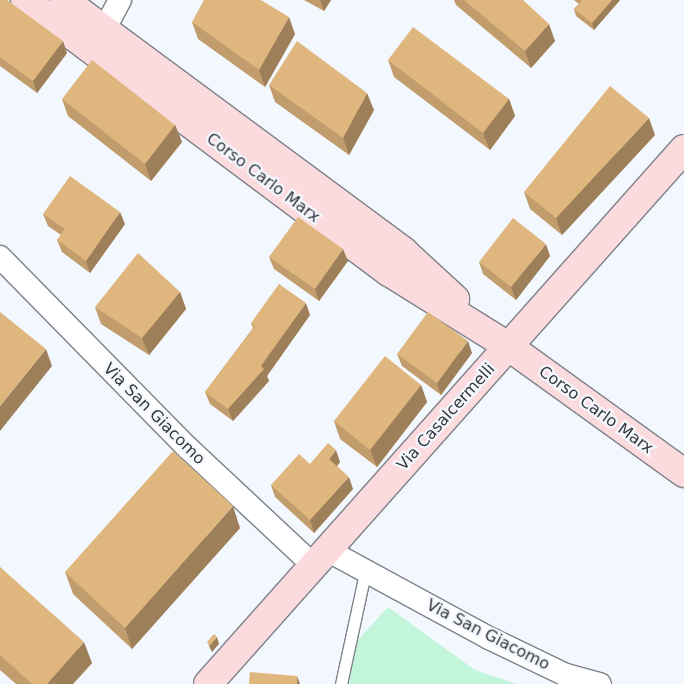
<!DOCTYPE html>
<html>
<head>
<meta charset="utf-8">
<style>
	body { margin:0 }
	#map { position:relative; width:684px; height:684px; overflow:hidden; background:#f3f7fe; font-family:"DejaVu Sans",sans-serif }
	div>[style] { position:absolute }
	.green>* { inset:0; background:#c3f5db }
	.roads { filter:drop-shadow(1px 0 #7e828a) drop-shadow(-1px 0 #7e828a) drop-shadow(0 1px #7e828a) drop-shadow(0 -1px #7e828a) }
	.lane>* { height:11px; margin:-5.5px; padding:0 5.5px; transform-origin:5.5px; border-radius:5.5px; background:#fff }
	.street>* { height:22px; margin:-11px; padding:0 11px; transform-origin:11px; border-radius:11px; background:#fff }
	.secondary>* { height:28px; margin:-14px; padding:0 14px; transform-origin:14px; border-radius:14px; background:#fcdbde }
	.wall>* { inset:0; background:#c19d6d }
	.shaded-wall>* { inset:0; background:#9d7f59 }
	.building>* { inset:0; background:#e0b67f }
	span { translate:-50% -50%; white-space:nowrap; text-align:center; line-height:1.15; -webkit-text-stroke:4.5px #f3f7fe; paint-order:stroke }
	.street-label { font-size:16px; color:#35373a }
</style>
</head>
<body>
<div id="map">
	<div class="green">
		<i style="clip-path:polygon(388px 607px,475px 670px,517px 684px,346px 684px,355px 643px)"></i>
	</div>
	<div class="roads">
		<div class="lane">
			<i style="left:341px;top:684px;width:119px;rotate:-77.8deg"></i>
		</div>
		<div class="street">
			<i style="left:104px;top:30px;width:34px;rotate:-62deg"></i>
			<i style="left:0;top:257px;width:268px;rotate:45.5deg"></i>
			<i style="left:188px;top:448px;width:171px;rotate:43.1deg"></i>
			<i style="left:327px;top:550px;width:184px;rotate:28.5deg"></i>
			<i style="left:489px;top:638px;width:85px;rotate:25.7deg"></i>
			<i style="left:566px;top:675px;width:35px;rotate:15deg"></i>
		</div>
		<div class="secondary">
			<i style="left:25px;top:0;width:454px;rotate:36.8deg"></i>
			<i style="left:389px;top:272px;width:140px;rotate:31.9deg"></i>
			<i style="left:508px;top:346px;width:217px;rotate:35.8deg"></i>
			<i style="left:64px;top:0;width:422px;rotate:36.5deg"></i>
			<i style="left:403px;top:251px;width:71px;rotate:42.7deg"></i>
			<i style="left:208px;top:684px;width:716px;rotate:-48.34deg"></i>
		</div>
	</div>
	<div class="wall">
		<i style="clip-path:polygon(0 0,67px 53px,37px 93px,0 66px)"></i>
		<i style="clip-path:polygon(304px 0,331px 0,324px 11px)"></i>
		<i style="clip-path:polygon(454px 0,523px 0,555px 41px,531px 68px,456px 5px)"></i>
		<i style="clip-path:polygon(574px 0,620px 0,594px 30px,576px 16px,574px 9px,579px 4px)"></i>
		<i style="clip-path:polygon(192px 22px,295px 34px,265px 87px,198px 39px)"></i>
		<i style="clip-path:polygon(388px 60px,509px 99px,515px 116px,490px 150px,394px 77px)"></i>
		<i style="clip-path:polygon(269px 85px,374px 110px,349px 155px,275px 102px)"></i>
		<i style="clip-path:polygon(62px 99px,175px 125px,182px 142px,151px 181px,68px 116px)"></i>
		<i style="clip-path:polygon(655px 135px,562px 235px,530px 209px,524px 192px)"></i>
		<i style="clip-path:polygon(43px 214px,125px 224px,90px 273px,62px 252px,57px 240px,61px 235px,48px 226px)"></i>
		<i style="clip-path:polygon(550px 256px,516px 300px,483px 274px,479px 262px)"></i>
		<i style="clip-path:polygon(269px 257px,348px 261px,319px 301px,274px 269px)"></i>
		<i style="clip-path:polygon(180px 292px,186px 309px,149px 355px,101px 324px,95px 307px)"></i>
		<i style="clip-path:polygon(310px 315px,267px 376px,269px 381px,233px 421px,210px 404px,205px 392px,253px 328px,251px 323px)"></i>
		<i style="clip-path:polygon(472px 353px,441px 395px,402px 366px,397px 354px)"></i>
		<i style="clip-path:polygon(421px 385px,427px 402px,377px 467px,340px 439px,334px 421px)"></i>
		<i style="clip-path:polygon(340px 462px,337px 466px,353px 489px,314px 533px,275px 497px,271px 485px,310px 464px)"></i>
		<i style="clip-path:polygon(240px 528px,132px 649px,73px 594px,65px 572px)"></i>
		<i style="clip-path:polygon(0 567px,92px 663px,73px 684px,16px 684px,0 670px)"></i>
	</div>
	<div class="shaded-wall">
		<i style="clip-path:polygon(320px 0,331px 0,324px 11px)"></i>
		<i style="clip-path:polygon(612px 0,620px 0,594px 30px,592px 23px)"></i>
		<i style="clip-path:polygon(289px 17px,295px 34px,265px 87px,259px 70px)"></i>
		<i style="clip-path:polygon(549px 24px,555px 41px,531px 68px,525px 51px)"></i>
		<i style="clip-path:polygon(63px 41px,67px 53px,37px 93px,33px 81px)"></i>
		<i style="clip-path:polygon(367px 93px,374px 110px,349px 155px,343px 138px)"></i>
		<i style="clip-path:polygon(509px 99px,515px 116px,490px 150px,483px 133px)"></i>
		<i style="clip-path:polygon(649px 118px,655px 135px,562px 235px,556px 218px)"></i>
		<i style="clip-path:polygon(175px 125px,182px 142px,151px 181px,145px 164px)"></i>
		<i style="clip-path:polygon(120px 212px,125px 224px,90px 273px,86px 261px)"></i>
		<i style="clip-path:polygon(546px 244px,550px 256px,516px 300px,511px 287px)"></i>
		<i style="clip-path:polygon(343px 249px,348px 261px,319px 301px,315px 289px)"></i>
		<i style="clip-path:polygon(180px 292px,186px 309px,149px 355px,142px 338px)"></i>
		<i style="clip-path:polygon(306px 303px,310px 315px,267px 376px,269px 381px,233px 421px,228px 409px)"></i>
		<i style="clip-path:polygon(468px 341px,472px 353px,441px 395px,437px 383px)"></i>
		<i style="clip-path:polygon(46px 349px,52px 366px,0 431px,0 406px)"></i>
		<i style="clip-path:polygon(421px 385px,427px 402px,377px 467px,370px 450px)"></i>
		<i style="clip-path:polygon(336px 450px,340px 462px,333px 471px,329px 459px)"></i>
		<i style="clip-path:polygon(349px 477px,353px 489px,314px 533px,310px 520px)"></i>
		<i style="clip-path:polygon(233px 506px,240px 528px,132px 649px,125px 628px)"></i>
		<i style="clip-path:polygon(217px 637px,219px 644px,212px 652px,209px 646px)"></i>
		<i style="clip-path:polygon(84px 642px,92px 663px,73px 684px,47px 684px)"></i>
		<i style="clip-path:polygon(297px 676px,300px 684px,297px 684px)"></i>
	</div>
	<div class="building">
		<i style="clip-path:polygon(0 0,7px 0,63px 41px,33px 81px,0 57px)"></i>
		<i style="clip-path:polygon(204px 0,261px 0,289px 17px,259px 70px,192px 22px)"></i>
		<i style="clip-path:polygon(464px 0,523px 0,549px 24px,525px 51px)"></i>
		<i style="clip-path:polygon(582px 0,612px 0,592px 23px,574px 9px)"></i>
		<i style="clip-path:polygon(413px 27px,509px 99px,483px 133px,388px 60px)"></i>
		<i style="clip-path:polygon(297px 41px,367px 93px,343px 138px,269px 85px)"></i>
		<i style="clip-path:polygon(92px 60px,175px 125px,145px 164px,62px 99px)"></i>
		<i style="clip-path:polygon(610px 86px,649px 118px,556px 218px,524px 192px)"></i>
		<i style="clip-path:polygon(70px 176px,120px 212px,86px 261px,57px 240px,65px 229px,43px 214px)"></i>
		<i style="clip-path:polygon(298px 217px,343px 249px,315px 289px,269px 257px)"></i>
		<i style="clip-path:polygon(513px 218px,546px 244px,511px 287px,479px 262px)"></i>
		<i style="clip-path:polygon(138px 253px,180px 292px,142px 338px,95px 307px)"></i>
		<i style="clip-path:polygon(279px 284px,306px 303px,261px 366px,264px 369px,228px 409px,205px 392px,255px 326px,251px 323px)"></i>
		<i style="clip-path:polygon(0 312px,46px 349px,0 406px)"></i>
		<i style="clip-path:polygon(428px 312px,468px 341px,437px 383px,397px 354px)"></i>
		<i style="clip-path:polygon(385px 356px,421px 385px,370px 450px,334px 421px)"></i>
		<i style="clip-path:polygon(328px 443px,336px 450px,329px 459px,349px 477px,310px 520px,271px 485px,299px 454px,310px 464px)"></i>
		<i style="clip-path:polygon(173px 451px,233px 506px,125px 628px,65px 572px)"></i>
		<i style="clip-path:polygon(0 567px,84px 642px,47px 684px,32px 684px,0 655px)"></i>
		<i style="clip-path:polygon(214px 634px,217px 637px,209px 646px,207px 642px)"></i>
		<i style="clip-path:polygon(250px 672px,297px 676px,297px 684px,249px 684px)"></i>
	</div>
	<div class="street-label">
		<span style="left:263px;top:178px;rotate:37deg">Corso Carlo Marx</span>
		<span style="left:596px;top:410px;rotate:36deg">Corso Carlo Marx</span>
		<span style="left:154px;top:414px;rotate:45deg">Via San Giacomo</span>
		<span style="left:446px;top:417px;rotate:-48deg">Via Casalcermelli</span>
		<span style="left:488px;top:635px;rotate:27deg">Via San Giacomo</span>
	</div>
</div>
</body>
</html>
